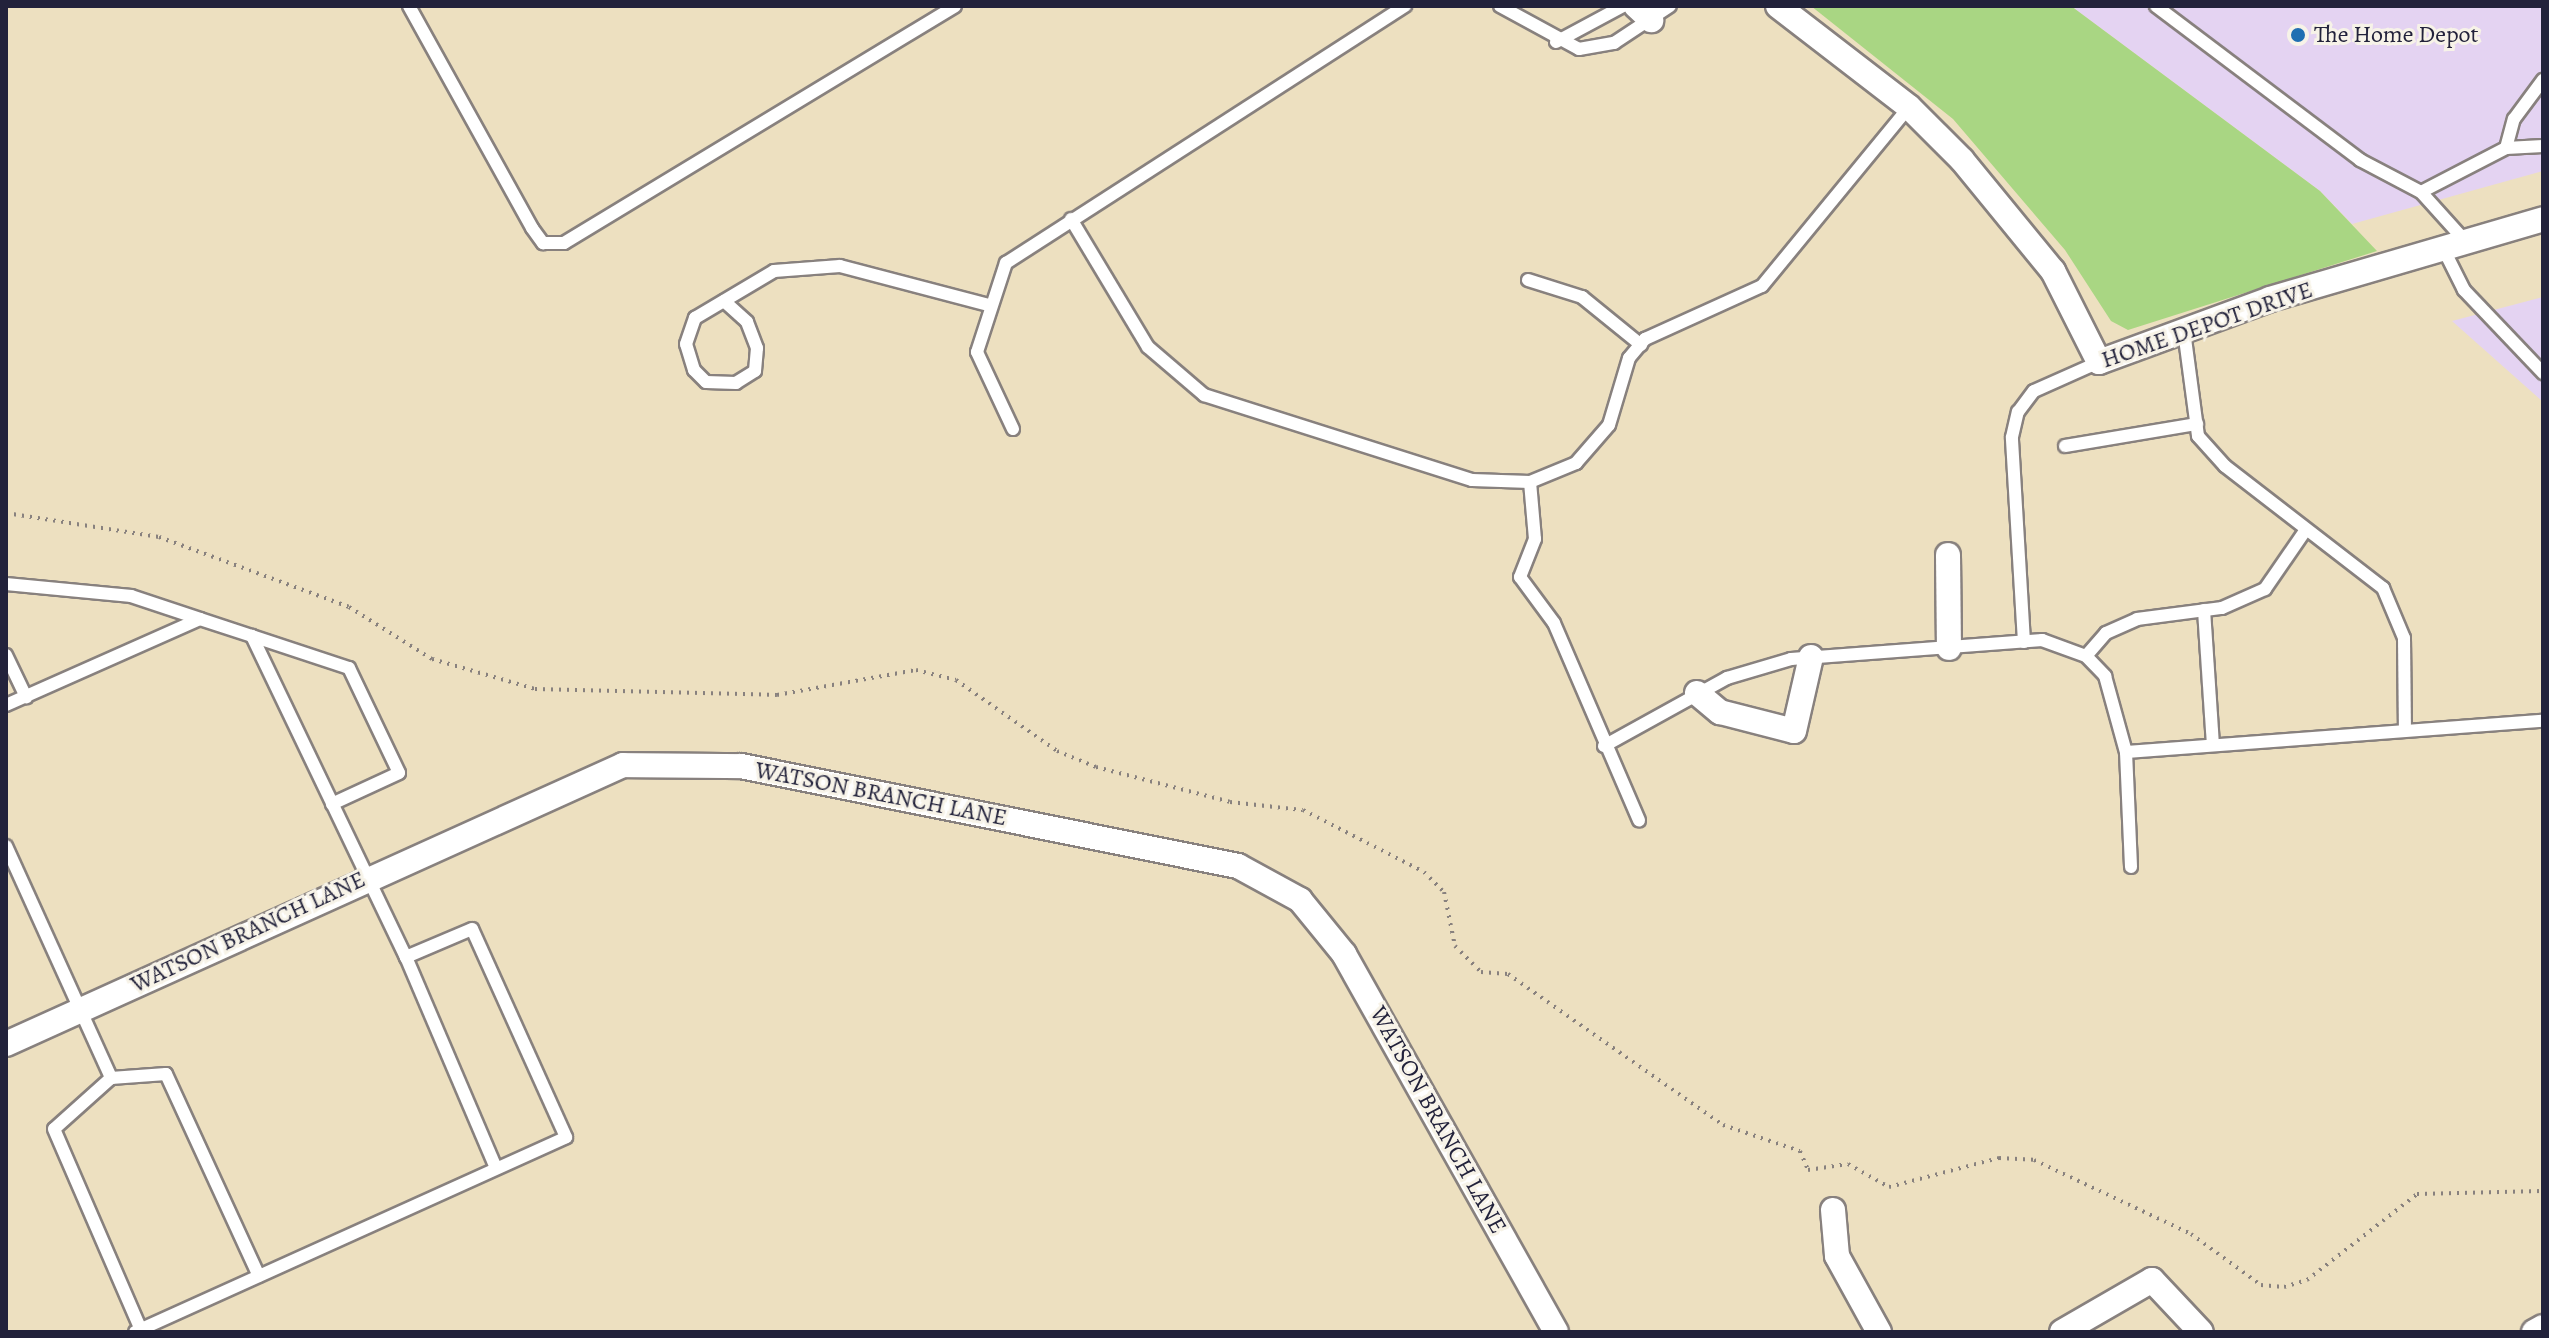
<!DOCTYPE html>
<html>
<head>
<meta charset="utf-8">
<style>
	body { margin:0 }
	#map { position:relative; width:2549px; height:1338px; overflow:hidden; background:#ede0c0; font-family:Alegreya,serif }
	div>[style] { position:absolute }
	.built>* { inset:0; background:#e4d3f2 }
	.green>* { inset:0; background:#a9d683 }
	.path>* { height:4px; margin-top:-2px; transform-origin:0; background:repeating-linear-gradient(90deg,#88817e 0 2px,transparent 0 8px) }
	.roads { filter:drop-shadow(2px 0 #88817e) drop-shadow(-2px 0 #88817e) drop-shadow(0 2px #88817e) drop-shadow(0 -2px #88817e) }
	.service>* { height:12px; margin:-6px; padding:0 6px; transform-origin:6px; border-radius:6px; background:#fff }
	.minor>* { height:24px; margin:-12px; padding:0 12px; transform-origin:12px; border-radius:12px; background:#fff }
	.dots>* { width:22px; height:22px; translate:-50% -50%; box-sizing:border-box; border:4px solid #f7f3e8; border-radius:50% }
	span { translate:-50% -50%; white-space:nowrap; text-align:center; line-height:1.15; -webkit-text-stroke:6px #f7f3e8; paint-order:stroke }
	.poi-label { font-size:24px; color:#22223b }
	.left { translate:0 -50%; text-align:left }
	.street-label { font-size:24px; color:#22223b }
	.frame { position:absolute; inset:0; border:8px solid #22223b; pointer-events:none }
</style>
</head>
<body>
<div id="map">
	<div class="built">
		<i style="clip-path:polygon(2071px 6px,2543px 6px,2543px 171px,2352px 224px,2320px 191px)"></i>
		<i style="clip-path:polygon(2543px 297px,2543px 402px,2452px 321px)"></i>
	</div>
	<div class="green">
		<i style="clip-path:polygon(1811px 6px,2071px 6px,2320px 191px,2377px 251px,2128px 330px,2111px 321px,2065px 250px,1953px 119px)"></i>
	</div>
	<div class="path">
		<i style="left:6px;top:513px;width:155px;rotate:8.9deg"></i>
		<i style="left:159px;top:537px;width:202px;rotate:20.2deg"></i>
		<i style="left:349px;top:607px;width:98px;rotate:32.1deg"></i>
		<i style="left:432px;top:659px;width:107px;rotate:16.2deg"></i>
		<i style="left:535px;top:689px;width:242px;rotate:1.4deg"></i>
		<i style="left:777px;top:695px;width:141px;rotate:-10.2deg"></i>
		<i style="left:916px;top:670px;width:41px;rotate:14deg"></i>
		<i style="left:956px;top:680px;width:123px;rotate:35.1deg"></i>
		<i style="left:1057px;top:751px;width:42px;rotate:22.3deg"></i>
		<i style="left:1096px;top:767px;width:138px;rotate:14.6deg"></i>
		<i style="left:1230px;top:802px;width:73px;rotate:6.3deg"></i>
		<i style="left:1303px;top:810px;width:136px;rotate:27.1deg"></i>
		<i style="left:1424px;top:872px;width:28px;rotate:45deg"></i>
		<i style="left:1444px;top:892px;width:55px;rotate:78.5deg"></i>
		<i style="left:1455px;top:946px;width:37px;rotate:45deg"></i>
		<i style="left:1481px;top:972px;width:27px;rotate:4deg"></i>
		<i style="left:1508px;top:974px;width:263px;rotate:35.1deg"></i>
		<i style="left:1723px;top:1125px;width:81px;rotate:18.7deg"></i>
		<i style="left:1800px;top:1151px;width:21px;rotate:67deg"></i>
		<i style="left:1808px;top:1170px;width:40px;rotate:-8.5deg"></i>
		<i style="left:1848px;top:1164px;width:47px;rotate:29.3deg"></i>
		<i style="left:1889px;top:1187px;width:114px;rotate:-14.8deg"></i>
		<i style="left:1999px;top:1158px;width:35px;rotate:3deg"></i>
		<i style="left:2034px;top:1160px;width:174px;rotate:25.2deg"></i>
		<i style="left:2191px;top:1234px;width:87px;rotate:36.1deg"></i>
		<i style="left:2261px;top:1285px;width:23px;rotate:5deg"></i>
		<i style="left:2284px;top:1287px;width:24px;rotate:-17deg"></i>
		<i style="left:2307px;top:1280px;width:140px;rotate:-38deg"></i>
		<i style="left:2417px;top:1194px;width:126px;rotate:-1.4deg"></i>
	</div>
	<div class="roads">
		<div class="service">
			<i style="left:409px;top:6px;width:254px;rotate:61deg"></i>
			<i style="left:532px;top:228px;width:19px;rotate:54deg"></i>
			<i style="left:543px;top:243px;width:21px"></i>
			<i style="left:564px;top:243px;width:457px;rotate:-31.2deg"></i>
			<i style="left:1500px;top:6px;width:90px;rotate:28.6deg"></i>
			<i style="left:1579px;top:49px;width:36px;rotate:-10deg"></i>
			<i style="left:1614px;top:43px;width:67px;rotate:-33.5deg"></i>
			<i style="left:2156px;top:6px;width:256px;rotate:37deg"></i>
			<i style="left:2360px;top:160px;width:69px;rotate:27.7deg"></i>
			<i style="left:2421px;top:192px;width:69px;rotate:48deg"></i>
			<i style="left:1556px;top:42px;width:76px;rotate:-28.2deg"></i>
			<i style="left:2506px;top:148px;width:30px;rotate:-75deg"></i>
			<i style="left:2514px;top:119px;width:49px;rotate:-53.4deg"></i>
			<i style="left:2421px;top:192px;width:96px;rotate:-27.4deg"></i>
			<i style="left:2506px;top:148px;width:37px;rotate:-3deg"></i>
			<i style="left:1071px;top:219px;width:149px;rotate:59deg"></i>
			<i style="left:1148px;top:347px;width:74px;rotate:40.6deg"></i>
			<i style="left:1204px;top:395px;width:281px;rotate:17.6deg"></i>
			<i style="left:1472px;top:480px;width:58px;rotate:2deg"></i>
			<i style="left:1530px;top:482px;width:50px;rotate:-22.4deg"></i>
			<i style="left:1576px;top:463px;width:50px;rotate:-49deg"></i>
			<i style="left:1609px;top:425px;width:70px;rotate:-73.4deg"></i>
			<i style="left:1629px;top:358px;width:25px;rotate:-50deg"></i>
			<i style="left:1645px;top:339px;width:128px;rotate:-24.4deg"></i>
			<i style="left:1762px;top:286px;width:232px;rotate:-50.6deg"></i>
			<i style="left:2444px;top:250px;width:45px;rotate:63.4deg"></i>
			<i style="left:2464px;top:290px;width:115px;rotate:46.4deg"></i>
			<i style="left:1528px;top:280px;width:57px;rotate:17.5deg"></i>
			<i style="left:1582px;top:297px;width:76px;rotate:39.1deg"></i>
			<i style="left:724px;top:301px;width:31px;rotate:42deg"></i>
			<i style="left:747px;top:322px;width:28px;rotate:69deg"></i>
			<i style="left:757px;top:348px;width:23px;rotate:95deg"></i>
			<i style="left:755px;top:371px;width:22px;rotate:148deg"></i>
			<i style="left:736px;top:383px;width:30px;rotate:-178deg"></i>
			<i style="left:706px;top:382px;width:17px;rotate:-135deg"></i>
			<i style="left:694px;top:370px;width:27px;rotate:-107deg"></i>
			<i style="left:686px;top:344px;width:28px;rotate:-71deg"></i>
			<i style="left:695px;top:318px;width:92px;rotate:-30.7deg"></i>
			<i style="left:774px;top:271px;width:66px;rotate:-4.3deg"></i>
			<i style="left:840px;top:266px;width:154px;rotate:14.7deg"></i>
			<i style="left:2184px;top:331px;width:106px;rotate:82.4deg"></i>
			<i style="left:2198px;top:436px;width:40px;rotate:48deg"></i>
			<i style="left:2225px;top:466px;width:200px;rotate:37.7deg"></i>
			<i style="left:2383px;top:588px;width:54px;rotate:67.2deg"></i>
			<i style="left:2404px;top:638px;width:90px;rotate:89.4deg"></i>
			<i style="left:1013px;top:429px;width:85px;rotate:-115.1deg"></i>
			<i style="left:977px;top:352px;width:94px;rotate:-72deg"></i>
			<i style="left:1006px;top:263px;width:475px;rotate:-32.8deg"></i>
			<i style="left:2065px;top:446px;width:134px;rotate:-9.5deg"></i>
			<i style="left:1530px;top:482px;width:57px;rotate:85deg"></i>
			<i style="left:1535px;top:539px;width:41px;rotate:111.5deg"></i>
			<i style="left:1520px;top:577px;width:57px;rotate:53.5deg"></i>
			<i style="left:1554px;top:623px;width:215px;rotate:66.7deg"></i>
			<i style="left:6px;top:584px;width:126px;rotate:5.5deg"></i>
			<i style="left:131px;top:596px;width:73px;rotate:18.4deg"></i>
			<i style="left:2204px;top:610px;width:134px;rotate:86.2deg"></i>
			<i style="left:252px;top:636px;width:102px;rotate:18.3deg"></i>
			<i style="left:349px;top:668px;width:116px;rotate:64.5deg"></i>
			<i style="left:399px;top:773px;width:74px;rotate:155.2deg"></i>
			<i style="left:2024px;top:642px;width:205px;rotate:-93.4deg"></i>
			<i style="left:2012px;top:437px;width:26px;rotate:-77deg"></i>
			<i style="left:2018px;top:412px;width:26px;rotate:-53deg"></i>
			<i style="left:2034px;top:391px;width:71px;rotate:-24deg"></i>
			<i style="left:6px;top:655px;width:47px;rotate:64.5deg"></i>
			<i style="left:2086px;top:656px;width:30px;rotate:-49deg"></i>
			<i style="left:2106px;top:633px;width:34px;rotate:-24deg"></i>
			<i style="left:2137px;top:619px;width:86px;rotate:-7.4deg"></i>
			<i style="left:2222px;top:608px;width:47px;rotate:-23.8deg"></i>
			<i style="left:2265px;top:589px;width:70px;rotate:-55.4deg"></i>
			<i style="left:6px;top:705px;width:212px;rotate:-23.9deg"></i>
			<i style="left:200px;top:619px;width:55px;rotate:18.1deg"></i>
			<i style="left:252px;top:636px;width:356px;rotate:64.4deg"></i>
			<i style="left:406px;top:957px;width:229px;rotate:66.9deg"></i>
			<i style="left:1604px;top:746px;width:141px;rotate:-28.9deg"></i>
			<i style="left:1727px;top:678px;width:67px;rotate:-16.5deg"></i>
			<i style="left:1791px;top:659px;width:252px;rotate:-4.3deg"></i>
			<i style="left:2042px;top:640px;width:47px;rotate:20deg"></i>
			<i style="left:2086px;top:656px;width:28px;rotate:46deg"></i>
			<i style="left:2105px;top:676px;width:79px;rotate:74.6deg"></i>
			<i style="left:2126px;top:752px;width:115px;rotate:87.5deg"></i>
			<i style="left:2126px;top:752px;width:418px;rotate:-4.3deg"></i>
			<i style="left:6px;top:846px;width:255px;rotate:65.6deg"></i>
			<i style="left:111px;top:1078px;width:55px;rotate:-4.2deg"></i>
			<i style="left:166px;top:1074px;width:222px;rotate:65.3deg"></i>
			<i style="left:111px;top:1078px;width:76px;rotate:138.2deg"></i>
			<i style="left:54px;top:1129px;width:219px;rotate:66.6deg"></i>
			<i style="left:135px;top:1332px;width:473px;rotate:-24.3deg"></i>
			<i style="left:566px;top:1137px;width:228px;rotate:-114.3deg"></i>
			<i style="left:472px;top:929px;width:72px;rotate:157deg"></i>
		</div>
		<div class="minor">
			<i style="left:1636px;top:6px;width:21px;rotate:43deg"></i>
			<i style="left:1778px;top:6px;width:165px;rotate:37.6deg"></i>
			<i style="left:1909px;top:107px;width:75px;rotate:45deg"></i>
			<i style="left:1962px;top:160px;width:144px;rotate:50.7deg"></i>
			<i style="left:2053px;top:271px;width:102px;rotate:63.2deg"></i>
			<i style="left:2099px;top:362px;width:182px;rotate:-20.2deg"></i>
			<i style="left:2270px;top:299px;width:284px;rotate:-16.3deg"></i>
			<i style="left:1948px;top:555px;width:93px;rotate:89.4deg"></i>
			<i style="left:1697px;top:693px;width:30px;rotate:40deg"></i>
			<i style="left:1720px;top:712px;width:76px;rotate:14.4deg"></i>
			<i style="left:1794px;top:731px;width:76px;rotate:-77.1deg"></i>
			<i style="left:6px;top:1044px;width:677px;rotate:-24.33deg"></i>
			<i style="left:623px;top:765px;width:118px;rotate:0.5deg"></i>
			<i style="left:741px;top:766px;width:507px;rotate:11.38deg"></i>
			<i style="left:1238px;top:866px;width:71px;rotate:28.7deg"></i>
			<i style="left:1300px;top:900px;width:70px;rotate:50.8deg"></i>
			<i style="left:1344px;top:954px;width:433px;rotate:60.7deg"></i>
			<i style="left:1833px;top:1210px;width:46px;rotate:85deg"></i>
			<i style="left:1837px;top:1256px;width:87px;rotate:61.1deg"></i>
			<i style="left:2062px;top:1332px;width:104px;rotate:-30deg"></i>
			<i style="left:2152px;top:1280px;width:71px;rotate:46.7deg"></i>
			<i style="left:2534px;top:1332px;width:10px;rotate:-29deg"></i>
		</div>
	</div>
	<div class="dots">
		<i style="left:2298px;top:35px;background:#1f6fb2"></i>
	</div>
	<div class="poi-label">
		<span class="left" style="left:2314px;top:35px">The Home Depot</span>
	</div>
	<div class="street-label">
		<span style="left:2207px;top:325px;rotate:-19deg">HOME DEPOT DRIVE</span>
		<span style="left:881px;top:794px;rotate:11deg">WATSON BRANCH LANE</span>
		<span style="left:248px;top:932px;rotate:-25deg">WATSON BRANCH LANE</span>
		<span style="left:1438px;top:1120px;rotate:61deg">WATSON BRANCH LANE</span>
	</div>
	<div class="frame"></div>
</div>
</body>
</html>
